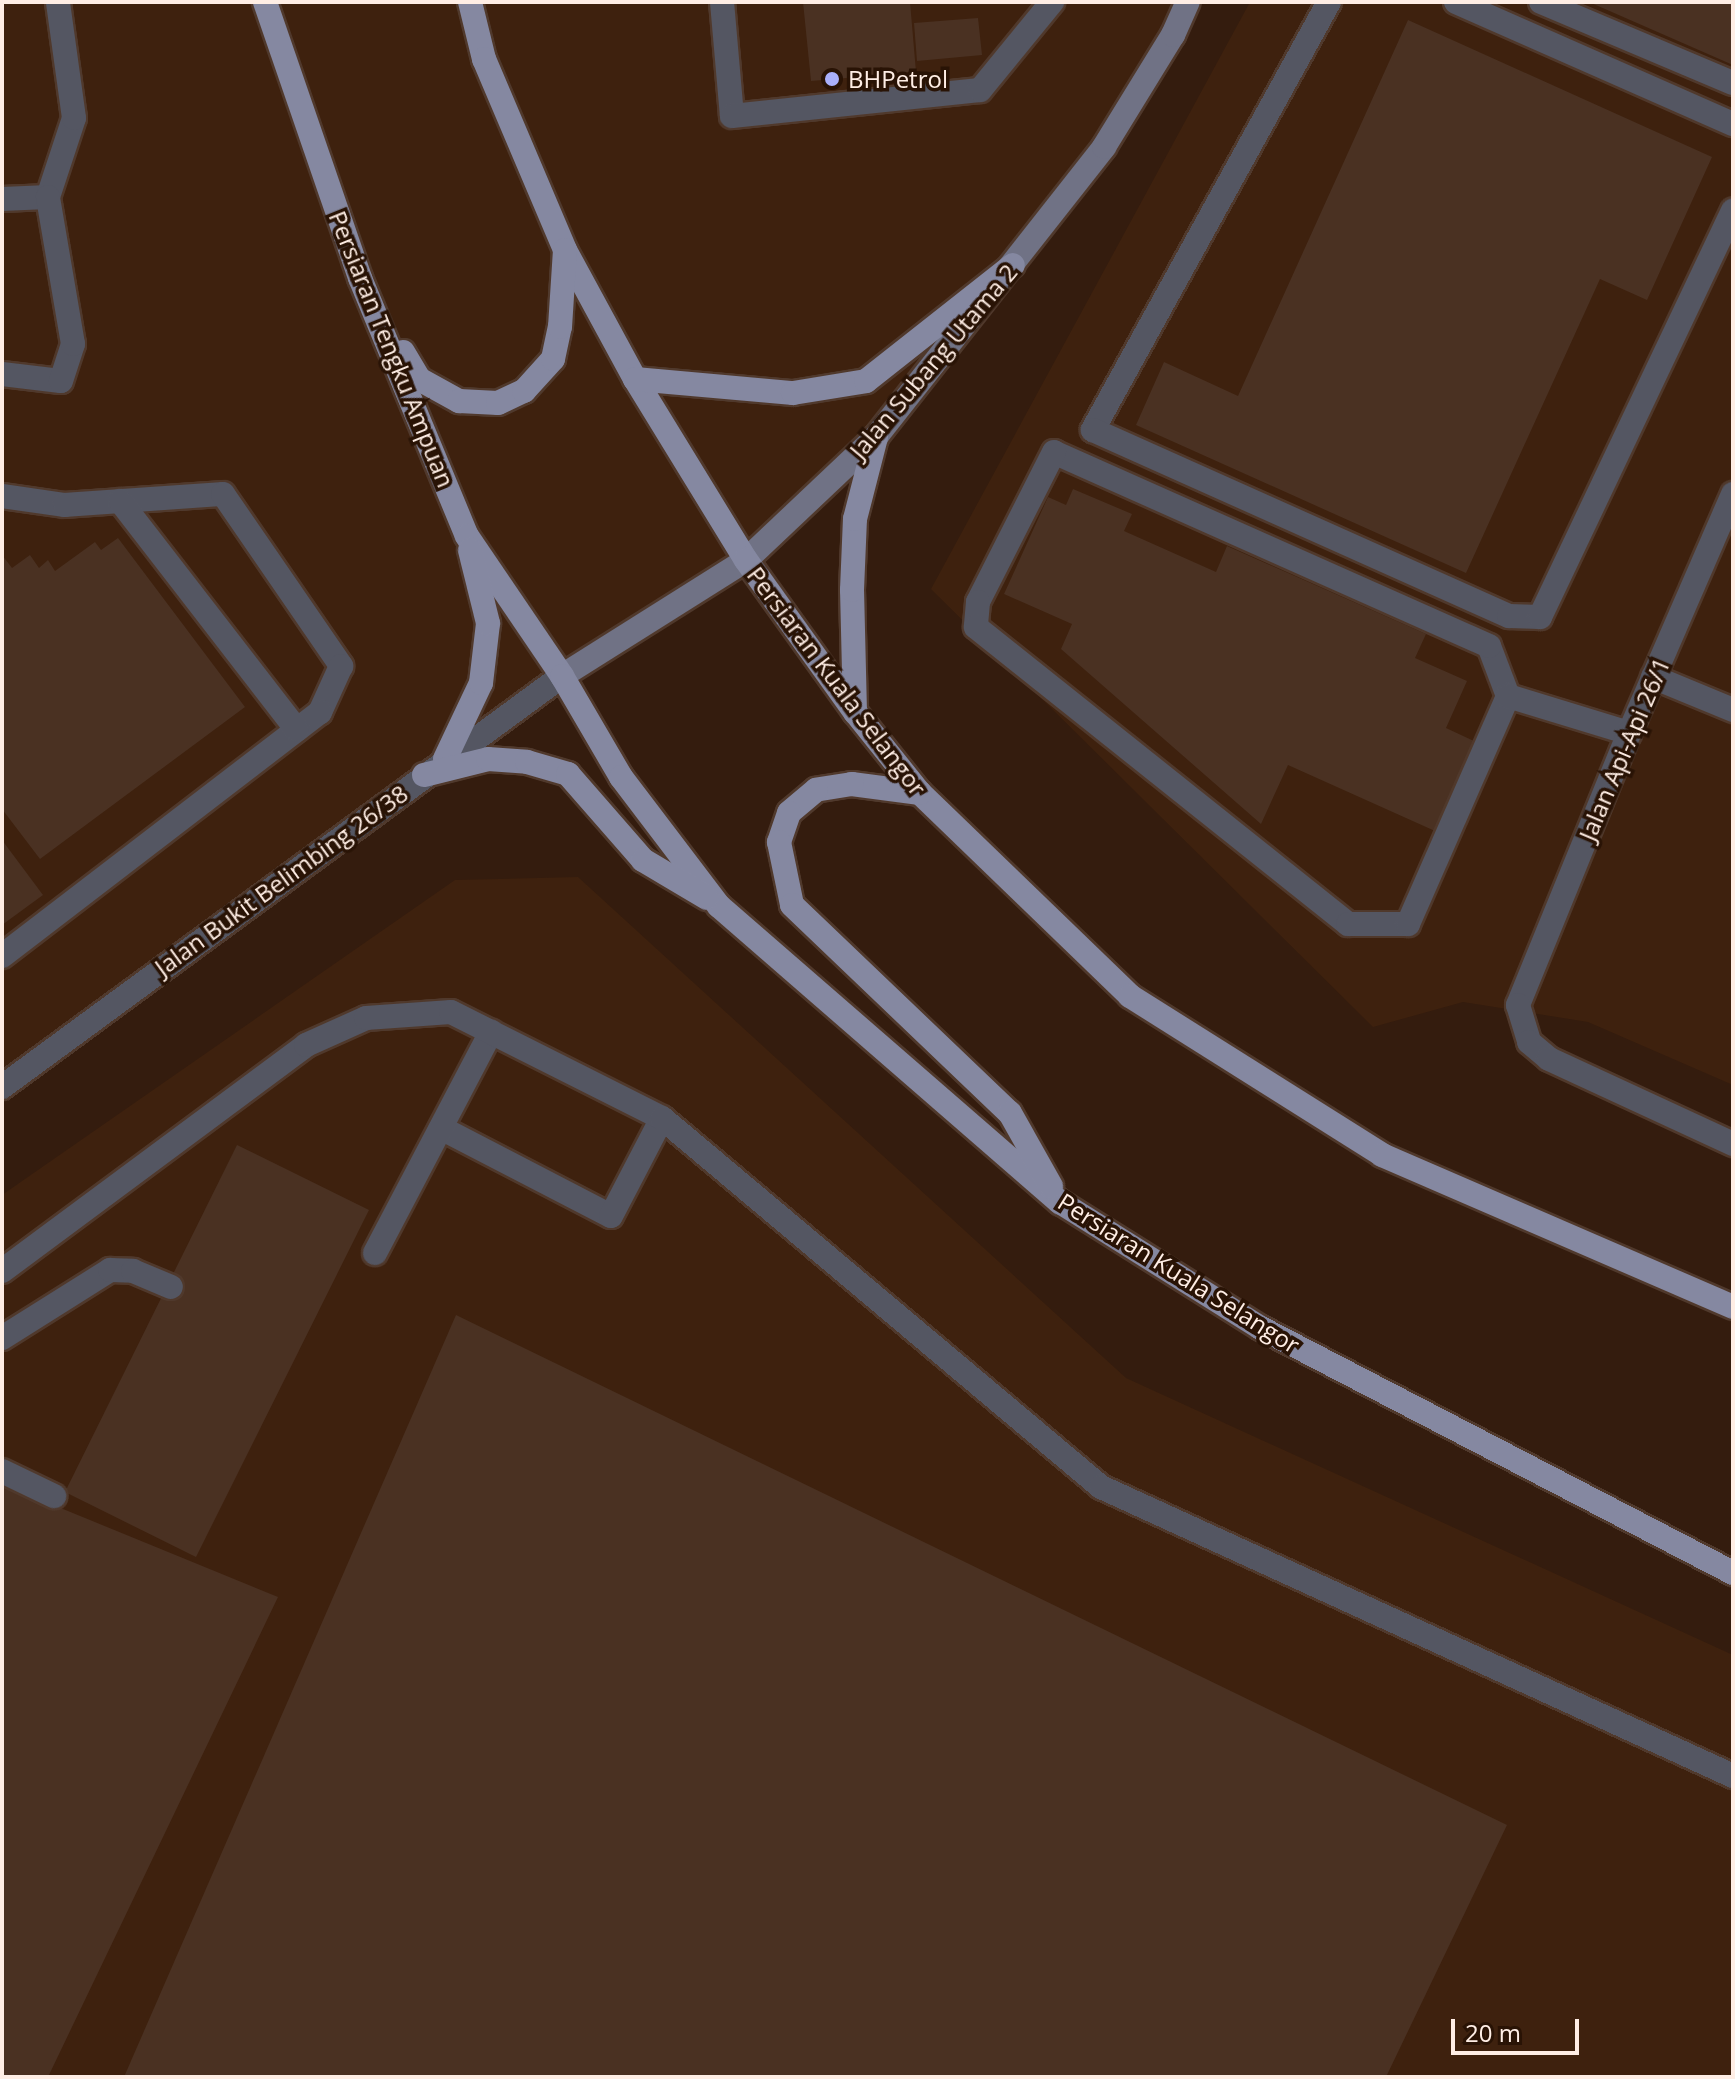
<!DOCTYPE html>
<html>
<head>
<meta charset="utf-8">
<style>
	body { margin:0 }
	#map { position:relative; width:1735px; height:2079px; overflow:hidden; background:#341c0e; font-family:"Open Sans",sans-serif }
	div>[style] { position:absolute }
	.built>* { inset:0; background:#3e210e }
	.building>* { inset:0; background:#4a3122 }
	.roads { filter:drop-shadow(2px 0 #50392c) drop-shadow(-2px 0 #50392c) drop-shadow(0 2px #50392c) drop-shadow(0 -2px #50392c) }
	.service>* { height:24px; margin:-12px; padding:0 12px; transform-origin:12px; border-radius:12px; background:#545662 }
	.minor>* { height:24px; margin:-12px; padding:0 12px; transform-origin:12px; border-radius:12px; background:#545662 }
	.secondary>* { height:24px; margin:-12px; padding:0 12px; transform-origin:12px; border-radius:12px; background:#707285 }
	.primary>* { height:24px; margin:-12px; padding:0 12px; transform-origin:12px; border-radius:12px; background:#8588a1 }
	.dots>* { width:22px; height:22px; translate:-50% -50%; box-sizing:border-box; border:4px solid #291305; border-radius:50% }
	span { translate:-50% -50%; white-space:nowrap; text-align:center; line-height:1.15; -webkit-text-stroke:7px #291305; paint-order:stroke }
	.poi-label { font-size:24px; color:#ffeee5 }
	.left { translate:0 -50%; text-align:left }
	.street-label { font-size:24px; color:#ffeee5 }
	.frame { position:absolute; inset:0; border:4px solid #ffeee5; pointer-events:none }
	.scale { position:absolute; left:1451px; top:2019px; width:128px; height:36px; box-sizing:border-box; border:4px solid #ffeee5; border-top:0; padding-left:10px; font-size:24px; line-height:28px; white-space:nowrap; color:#ffeee5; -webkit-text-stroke:6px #291305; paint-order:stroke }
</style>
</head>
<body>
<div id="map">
	<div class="built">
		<i style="clip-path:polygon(2px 2px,1185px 2px,1103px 141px,872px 433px,744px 547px,2px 1083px)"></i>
		<i style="clip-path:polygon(1250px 2px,1733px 2px,1733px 1085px,1588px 1022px,1463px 1002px,1373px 1027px,931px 589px)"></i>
		<i style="clip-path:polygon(578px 877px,1126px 1378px,1733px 1655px,1733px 2077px,2px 2077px,2px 1195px,455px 880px)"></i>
	</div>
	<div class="building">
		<i style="clip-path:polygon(803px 2px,910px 2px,916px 72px,811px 81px)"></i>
		<i style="clip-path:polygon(1589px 2px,1733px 2px,1733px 65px)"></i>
		<i style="clip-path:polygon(978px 18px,982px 55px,917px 61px,914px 23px)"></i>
		<i style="clip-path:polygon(1408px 20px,1712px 157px,1647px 300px,1600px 279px,1466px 573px,1136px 425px,1164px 362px,1238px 396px)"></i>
		<i style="clip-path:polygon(1073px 489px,1132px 514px,1124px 531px,1216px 572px,1227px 546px,1426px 634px,1415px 658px,1467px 681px,1446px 728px,1476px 742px,1435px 831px,1288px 765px,1261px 824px,1061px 649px,1072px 624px,1004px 594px,1048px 497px,1066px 505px)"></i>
		<i style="clip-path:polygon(118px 538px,245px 707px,40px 859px,2px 809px,2px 555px,12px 568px,30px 555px,39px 568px,48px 560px,55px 571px,95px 542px,101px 550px)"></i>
		<i style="clip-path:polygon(2px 840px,43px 895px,2px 925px)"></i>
		<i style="clip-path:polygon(237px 1145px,369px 1210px,196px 1557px,65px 1492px)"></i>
		<i style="clip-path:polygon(456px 1315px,1507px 1825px,1386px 2077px,124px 2077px)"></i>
		<i style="clip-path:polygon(2px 1484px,278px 1597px,48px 2077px,2px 2077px)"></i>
	</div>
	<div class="roads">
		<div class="service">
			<i style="left:722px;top:2px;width:114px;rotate:85deg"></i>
			<i style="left:732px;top:116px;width:249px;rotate:-6deg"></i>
			<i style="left:980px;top:90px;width:114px;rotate:-50.7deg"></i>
			<i style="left:1329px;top:2px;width:489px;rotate:118.9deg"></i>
			<i style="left:1093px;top:430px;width:456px;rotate:24.1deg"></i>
			<i style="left:1509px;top:616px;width:31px;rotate:2deg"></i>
			<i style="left:1540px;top:617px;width:450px;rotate:-64.6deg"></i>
			<i style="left:1456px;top:2px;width:303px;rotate:23.8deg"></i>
			<i style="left:1541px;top:2px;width:208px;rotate:22.9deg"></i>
			<i style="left:2px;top:199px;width:46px;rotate:-2.5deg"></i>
			<i style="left:48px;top:197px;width:83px;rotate:-71.8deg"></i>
			<i style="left:74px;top:118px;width:117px;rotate:-97.9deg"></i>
			<i style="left:2px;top:374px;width:59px;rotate:6.8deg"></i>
			<i style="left:61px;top:381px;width:39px;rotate:-72deg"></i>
			<i style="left:73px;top:344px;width:149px;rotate:-99.7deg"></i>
			<i style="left:2px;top:496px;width:64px;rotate:8.1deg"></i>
			<i style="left:65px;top:505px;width:158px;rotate:-4deg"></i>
			<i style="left:223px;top:494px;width:209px;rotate:55.5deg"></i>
			<i style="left:341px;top:666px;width:51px;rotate:114.5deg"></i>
			<i style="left:320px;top:712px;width:401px;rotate:142.5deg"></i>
			<i style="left:120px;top:501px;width:289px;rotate:52.3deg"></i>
			<i style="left:1653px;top:677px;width:87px;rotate:22.4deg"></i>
			<i style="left:1508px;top:696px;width:53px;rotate:-110.8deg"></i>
			<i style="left:1489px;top:646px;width:476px;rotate:-156deg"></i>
			<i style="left:1054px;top:452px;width:168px;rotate:116.9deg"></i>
			<i style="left:978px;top:602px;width:25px;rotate:95deg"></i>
			<i style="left:976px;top:627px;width:476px;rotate:38.6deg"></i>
			<i style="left:1348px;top:924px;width:60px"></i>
			<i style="left:1408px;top:924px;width:249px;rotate:-66.3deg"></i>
			<i style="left:1508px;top:696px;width:127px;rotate:17deg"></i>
			<i style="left:441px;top:1128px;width:191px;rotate:27.4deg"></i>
			<i style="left:611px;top:1216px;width:110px;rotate:-62.5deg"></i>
			<i style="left:375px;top:1253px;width:250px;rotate:-62.3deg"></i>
			<i style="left:2px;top:1271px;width:379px;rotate:-36.6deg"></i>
			<i style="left:306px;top:1045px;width:66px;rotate:-24.2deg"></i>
			<i style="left:366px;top:1018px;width:85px;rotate:-4deg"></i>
			<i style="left:451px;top:1012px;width:236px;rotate:26.7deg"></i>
			<i style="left:662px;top:1118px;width:573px;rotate:40.05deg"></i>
			<i style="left:1101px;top:1487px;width:695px;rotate:24.57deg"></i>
			<i style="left:2px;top:1338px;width:128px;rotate:-32.2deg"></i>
			<i style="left:110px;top:1270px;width:23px;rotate:2deg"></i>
			<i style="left:133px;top:1271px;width:41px;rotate:22.8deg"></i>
			<i style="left:2px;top:1471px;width:58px;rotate:25.7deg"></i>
		</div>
		<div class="minor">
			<i style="left:1733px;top:494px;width:261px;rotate:113.5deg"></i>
			<i style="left:1629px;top:733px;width:294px;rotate:112.2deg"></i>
			<i style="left:1518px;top:1005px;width:39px;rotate:73deg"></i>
			<i style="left:1529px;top:1042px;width:26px;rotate:40deg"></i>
			<i style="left:1549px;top:1059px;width:203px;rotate:24.8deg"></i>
			<i style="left:2px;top:1087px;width:695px;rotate:-36.28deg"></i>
		</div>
		<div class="secondary">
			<i style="left:562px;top:676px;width:218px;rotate:-32.2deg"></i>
			<i style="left:746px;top:560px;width:179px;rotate:-43.4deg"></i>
			<i style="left:876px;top:437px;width:369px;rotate:-51.8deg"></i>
			<i style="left:1104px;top:147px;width:132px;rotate:-58.4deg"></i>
			<i style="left:1173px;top:35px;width:36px;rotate:-66deg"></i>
		</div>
		<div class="primary">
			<i style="left:265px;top:2px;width:292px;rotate:71deg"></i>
			<i style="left:360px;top:278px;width:279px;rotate:67.5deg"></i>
			<i style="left:467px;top:536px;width:169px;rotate:55.8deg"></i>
			<i style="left:562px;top:676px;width:117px;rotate:59.7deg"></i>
			<i style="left:621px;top:777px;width:162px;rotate:52.8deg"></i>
			<i style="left:719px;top:906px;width:452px;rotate:41deg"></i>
			<i style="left:1060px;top:1202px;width:237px;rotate:32.1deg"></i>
			<i style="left:1261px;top:1328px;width:532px;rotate:27.43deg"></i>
			<i style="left:470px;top:2px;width:59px;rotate:76.2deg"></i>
			<i style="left:484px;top:59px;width:207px;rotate:67deg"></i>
			<i style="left:565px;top:250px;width:147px;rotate:61.5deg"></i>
			<i style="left:635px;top:379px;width:212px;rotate:58.5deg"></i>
			<i style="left:746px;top:560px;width:187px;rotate:54.4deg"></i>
			<i style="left:855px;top:712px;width:104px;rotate:51.3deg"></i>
			<i style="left:920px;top:793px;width:292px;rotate:44deg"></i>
			<i style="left:1130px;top:996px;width:298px;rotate:32.2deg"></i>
			<i style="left:1382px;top:1155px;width:382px;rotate:23.4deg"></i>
			<i style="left:403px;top:352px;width:31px;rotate:59deg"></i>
			<i style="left:419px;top:379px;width:46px;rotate:28.8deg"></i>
			<i style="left:459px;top:401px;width:39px;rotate:3deg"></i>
			<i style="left:498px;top:403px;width:29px;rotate:-25deg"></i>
			<i style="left:524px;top:391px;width:43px;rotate:-47.8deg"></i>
			<i style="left:553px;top:359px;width:33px;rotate:-78deg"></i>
			<i style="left:560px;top:327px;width:77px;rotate:-86.3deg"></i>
			<i style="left:635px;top:379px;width:159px;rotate:5.1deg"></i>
			<i style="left:793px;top:393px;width:74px;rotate:-9.3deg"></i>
			<i style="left:866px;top:381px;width:187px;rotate:-38.3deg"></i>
			<i style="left:855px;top:712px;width:122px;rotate:-91.4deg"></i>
			<i style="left:852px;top:590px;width:71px;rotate:-87.6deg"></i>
			<i style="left:855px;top:519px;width:85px;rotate:-75.6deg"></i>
			<i style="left:445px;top:759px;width:84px;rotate:-64.7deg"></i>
			<i style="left:481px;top:683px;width:60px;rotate:-83.3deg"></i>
			<i style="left:488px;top:623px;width:75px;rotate:-103.9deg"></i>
			<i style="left:424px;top:775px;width:66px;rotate:-14deg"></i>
			<i style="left:488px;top:759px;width:39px;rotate:4deg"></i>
			<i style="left:527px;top:762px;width:43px;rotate:16.3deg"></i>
			<i style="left:568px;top:774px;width:114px;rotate:48.9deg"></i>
			<i style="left:643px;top:860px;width:74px;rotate:30.7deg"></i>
			<i style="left:920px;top:793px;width:69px;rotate:-172.5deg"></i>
			<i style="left:852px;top:784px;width:36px;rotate:171deg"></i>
			<i style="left:816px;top:790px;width:35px;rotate:140deg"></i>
			<i style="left:789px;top:813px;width:31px;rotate:109deg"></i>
			<i style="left:779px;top:842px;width:64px;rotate:78.3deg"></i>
			<i style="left:792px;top:905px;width:301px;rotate:43.7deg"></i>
			<i style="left:1010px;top:1113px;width:84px;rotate:60.7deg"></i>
		</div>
	</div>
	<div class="dots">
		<i style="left:832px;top:79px;background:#aab0fb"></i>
	</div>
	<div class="poi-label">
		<span class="left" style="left:848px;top:79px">BHPetrol</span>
	</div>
	<div class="street-label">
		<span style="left:392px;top:349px;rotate:68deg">Persiaran Tengku Ampuan</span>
		<span style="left:933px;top:361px;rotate:-50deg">Jalan Subang Utama 2</span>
		<span style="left:837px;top:681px;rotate:53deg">Persiaran Kuala Selangor</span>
		<span style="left:1624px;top:749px;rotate:-67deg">Jalan Api-Api 26/1</span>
		<span style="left:281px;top:880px;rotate:-36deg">Jalan Bukit Belimbing 26/38</span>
		<span style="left:1179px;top:1273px;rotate:32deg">Persiaran Kuala Selangor</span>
	</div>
	<div class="frame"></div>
	<div class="scale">20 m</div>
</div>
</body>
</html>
